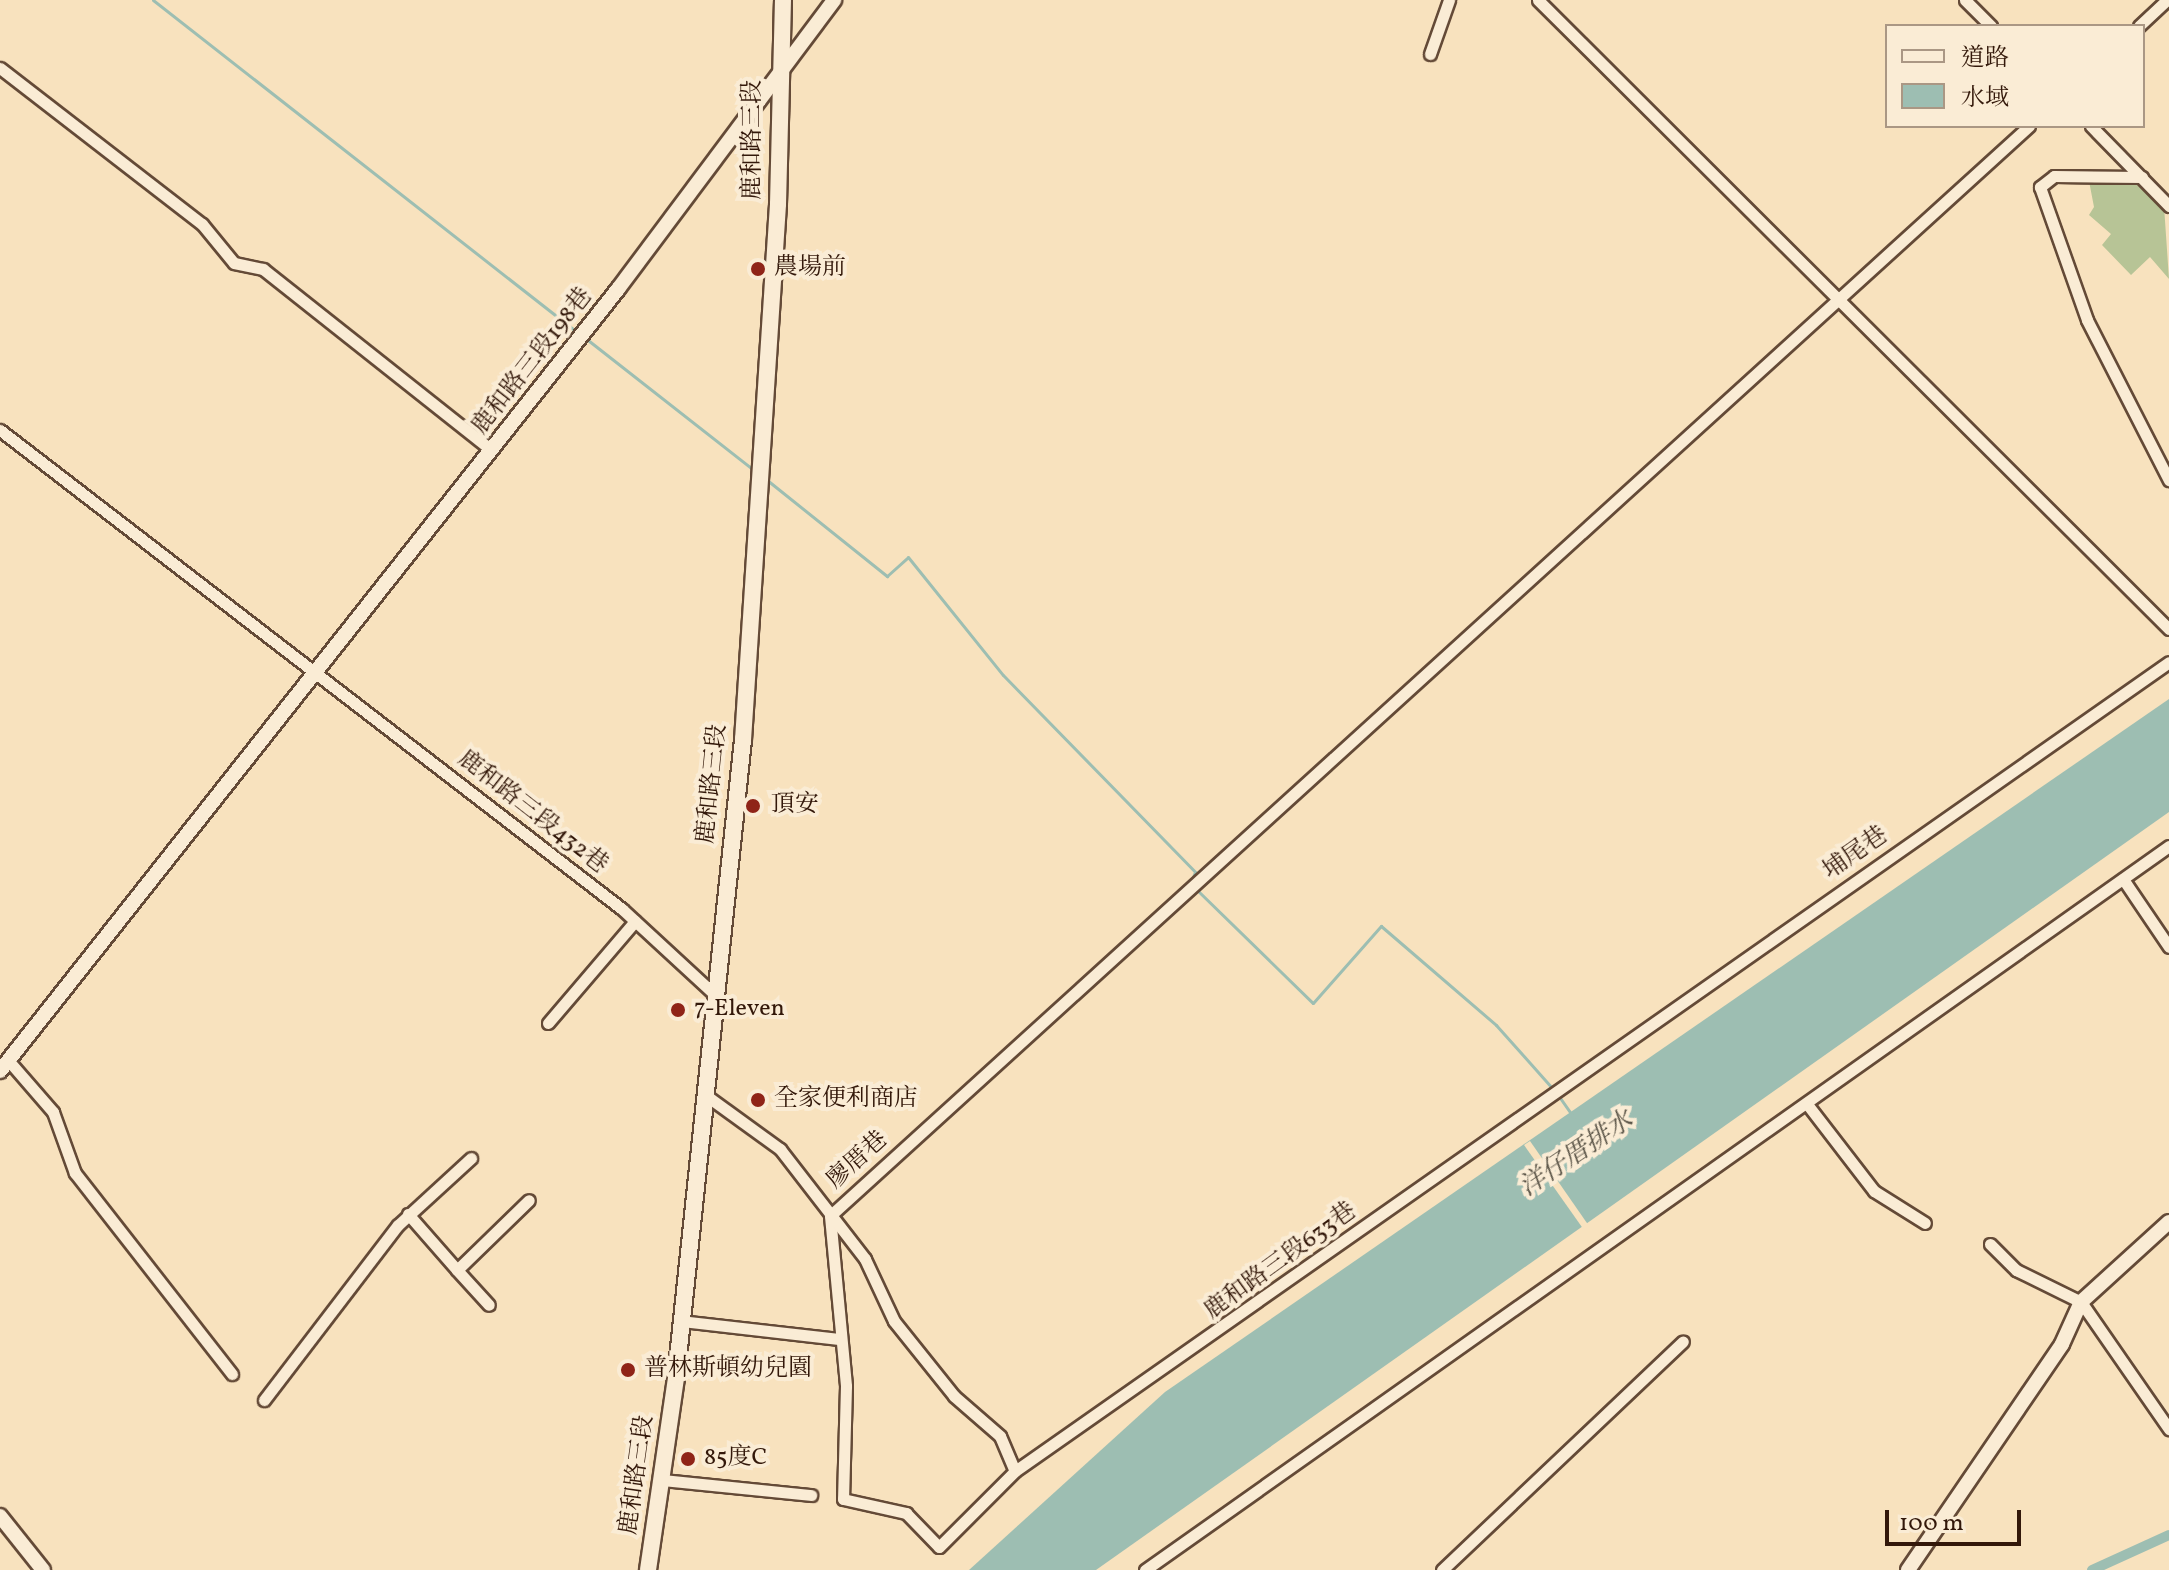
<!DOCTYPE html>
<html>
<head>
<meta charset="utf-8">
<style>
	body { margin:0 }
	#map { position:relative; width:2169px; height:1570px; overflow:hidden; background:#f8e2be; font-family:Vollkorn,"Noto Serif TC",serif }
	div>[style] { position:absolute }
	.green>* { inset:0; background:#b7c496 }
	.water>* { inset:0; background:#9dbeb2 }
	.pier>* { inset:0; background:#f8e2be }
	.stream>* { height:3px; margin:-1.5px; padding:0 1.5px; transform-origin:1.5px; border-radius:1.5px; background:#9dbeb2 }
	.canal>* { height:10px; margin:-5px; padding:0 5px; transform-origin:5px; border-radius:5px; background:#9dbeb2 }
	.roads { filter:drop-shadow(2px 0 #644a37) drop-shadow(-2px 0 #644a37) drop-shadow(0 2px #644a37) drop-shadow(0 -2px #644a37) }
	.minor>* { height:11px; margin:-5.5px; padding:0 5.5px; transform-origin:5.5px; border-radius:5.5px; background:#faecd5 }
	.tertiary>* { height:14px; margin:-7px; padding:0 7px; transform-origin:7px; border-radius:7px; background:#faecd5 }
	.secondary>* { height:16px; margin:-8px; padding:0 8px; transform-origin:8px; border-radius:8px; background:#faecd5 }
	.dots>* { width:22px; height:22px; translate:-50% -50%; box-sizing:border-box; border:4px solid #faecd5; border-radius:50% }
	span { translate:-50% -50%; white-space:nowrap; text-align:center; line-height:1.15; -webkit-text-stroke:8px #faecd5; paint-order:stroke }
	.street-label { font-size:24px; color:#33180a }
	.poi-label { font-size:24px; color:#33180a }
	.left { translate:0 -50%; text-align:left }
	.water-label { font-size:26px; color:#585245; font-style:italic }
	.legend { position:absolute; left:1885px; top:24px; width:260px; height:104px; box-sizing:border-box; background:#faecd5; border:2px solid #aa9784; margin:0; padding:10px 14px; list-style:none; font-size:24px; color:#33180a }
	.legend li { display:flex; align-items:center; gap:16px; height:40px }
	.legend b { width:40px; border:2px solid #aa9784 }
	.scale { position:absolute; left:1885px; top:1510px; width:136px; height:36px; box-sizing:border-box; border:4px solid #33180a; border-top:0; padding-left:10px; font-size:24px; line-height:28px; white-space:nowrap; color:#33180a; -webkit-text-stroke:6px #faecd5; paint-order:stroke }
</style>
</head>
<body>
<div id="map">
	<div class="green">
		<i style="clip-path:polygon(2089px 181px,2133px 182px,2164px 206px,2169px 279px,2150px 257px,2131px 275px,2102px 245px,2111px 234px,2089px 215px,2094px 207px)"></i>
	</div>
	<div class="water">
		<i style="clip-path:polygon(2169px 699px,2169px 812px,1096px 1570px,969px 1570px,1165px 1392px)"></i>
	</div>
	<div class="pier">
		<i style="clip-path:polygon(1530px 1141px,1589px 1226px,1584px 1230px,1524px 1145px)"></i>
	</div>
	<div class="stream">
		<i style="left:153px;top:0;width:540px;rotate:38.08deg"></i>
		<i style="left:584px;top:337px;width:217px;rotate:38.1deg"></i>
		<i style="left:767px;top:480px;width:154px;rotate:38.7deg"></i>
		<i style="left:887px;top:576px;width:28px;rotate:-42deg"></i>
		<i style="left:908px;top:557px;width:151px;rotate:51.2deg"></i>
		<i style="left:1003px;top:675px;width:275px;rotate:45.7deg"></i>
		<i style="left:1195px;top:872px;width:13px;rotate:113deg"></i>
		<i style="left:1196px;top:889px;width:163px;rotate:44.3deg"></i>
		<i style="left:1313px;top:1003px;width:103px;rotate:-48.6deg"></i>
		<i style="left:1381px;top:926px;width:152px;rotate:40.7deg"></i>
		<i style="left:1496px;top:1025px;width:86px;rotate:48.3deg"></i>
		<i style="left:1558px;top:1095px;width:28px;rotate:55deg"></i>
	</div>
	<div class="canal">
		<i style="left:2092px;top:1570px;width:85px;rotate:-24.4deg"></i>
	</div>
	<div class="roads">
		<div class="minor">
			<i style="left:1538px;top:0;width:891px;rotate:44.91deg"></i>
			<i style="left:1965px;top:0;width:37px;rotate:45deg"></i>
			<i style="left:2139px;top:26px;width:38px;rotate:-43deg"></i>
			<i style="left:1430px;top:54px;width:57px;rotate:-70.6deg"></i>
			<i style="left:0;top:68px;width:255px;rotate:37.7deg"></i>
			<i style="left:202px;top:224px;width:50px;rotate:50.6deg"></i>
			<i style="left:234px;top:263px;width:30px;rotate:12deg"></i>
			<i style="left:263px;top:269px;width:291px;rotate:38.4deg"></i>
			<i style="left:2029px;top:126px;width:1620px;rotate:137.73deg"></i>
			<i style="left:830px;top:1216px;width:171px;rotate:84.6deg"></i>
			<i style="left:846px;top:1386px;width:113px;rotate:91.5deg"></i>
			<i style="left:843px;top:1499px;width:65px;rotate:12.5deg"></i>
			<i style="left:906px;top:1513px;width:47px;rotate:45.9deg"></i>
			<i style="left:939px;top:1547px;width:107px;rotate:-45deg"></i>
			<i style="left:1015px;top:1471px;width:1409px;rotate:-35.03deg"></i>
			<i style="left:2091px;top:126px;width:112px;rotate:45.7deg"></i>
			<i style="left:2142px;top:177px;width:88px;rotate:-179.3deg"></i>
			<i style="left:2054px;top:176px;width:18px;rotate:142deg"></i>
			<i style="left:2040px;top:187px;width:141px;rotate:70.5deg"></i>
			<i style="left:2087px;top:320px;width:180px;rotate:62.9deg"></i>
			<i style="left:0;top:430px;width:785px;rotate:37.6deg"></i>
			<i style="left:622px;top:909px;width:125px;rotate:42.7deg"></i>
			<i style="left:2123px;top:879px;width:82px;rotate:55.9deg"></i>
			<i style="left:548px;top:1023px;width:134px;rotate:-49.5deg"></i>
			<i style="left:8px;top:1060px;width:69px;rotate:49.1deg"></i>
			<i style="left:53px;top:1112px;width:65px;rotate:70.2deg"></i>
			<i style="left:75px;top:1173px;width:255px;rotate:52deg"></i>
			<i style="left:704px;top:1094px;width:94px;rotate:35.9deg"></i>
			<i style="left:780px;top:1149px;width:139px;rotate:52.3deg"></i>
			<i style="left:865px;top:1259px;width:68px;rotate:64.9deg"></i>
			<i style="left:894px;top:1321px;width:96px;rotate:51.3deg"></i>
			<i style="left:954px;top:1396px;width:61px;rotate:41deg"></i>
			<i style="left:1000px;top:1436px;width:38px;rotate:67deg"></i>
			<i style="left:1807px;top:1104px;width:110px;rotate:52.4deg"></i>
			<i style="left:1874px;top:1191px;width:60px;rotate:32.1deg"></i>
			<i style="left:408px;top:1214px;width:74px;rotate:48.8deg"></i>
			<i style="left:457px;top:1270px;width:100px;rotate:-44.2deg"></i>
			<i style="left:1990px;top:1244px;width:37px;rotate:45deg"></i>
			<i style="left:2016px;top:1270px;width:72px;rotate:26.2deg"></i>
			<i style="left:2081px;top:1302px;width:155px;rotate:55.3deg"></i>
			<i style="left:457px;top:1270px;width:47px;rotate:47.6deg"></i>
			<i style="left:681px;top:1321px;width:160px;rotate:6.5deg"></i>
			<i style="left:264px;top:1400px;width:220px;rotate:-52.6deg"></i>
			<i style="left:398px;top:1225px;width:99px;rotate:-42.5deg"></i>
			<i style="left:663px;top:1480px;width:149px;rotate:5.8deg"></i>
			<i style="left:1145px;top:1570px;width:1254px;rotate:-35.26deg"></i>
			<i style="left:1442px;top:1570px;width:332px;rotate:-43.5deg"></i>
		</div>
		<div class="tertiary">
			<i style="left:0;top:1071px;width:997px;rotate:-51.68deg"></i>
			<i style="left:618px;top:289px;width:361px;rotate:-53.2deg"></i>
			<i style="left:0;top:1516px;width:69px;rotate:51.5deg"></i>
			<i style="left:1908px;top:1570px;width:273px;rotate:-55.7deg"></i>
			<i style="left:2062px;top:1344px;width:46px;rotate:-65.7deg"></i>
			<i style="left:2081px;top:1302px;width:119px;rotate:-42.3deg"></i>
		</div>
		<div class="secondary">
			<i style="left:648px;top:1570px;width:195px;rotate:-81.7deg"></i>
			<i style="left:676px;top:1377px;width:641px;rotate:-84deg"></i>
			<i style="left:743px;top:740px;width:537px;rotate:-86.26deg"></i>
			<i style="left:778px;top:204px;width:204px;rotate:-88.6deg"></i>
		</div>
	</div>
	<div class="dots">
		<i style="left:758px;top:269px;background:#8f2418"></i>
		<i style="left:753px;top:806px;background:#8f2418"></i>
		<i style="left:678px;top:1010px;background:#8f2418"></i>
		<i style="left:758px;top:1100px;background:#8f2418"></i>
		<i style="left:628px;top:1370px;background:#8f2418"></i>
		<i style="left:688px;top:1459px;background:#8f2418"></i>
	</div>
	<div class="street-label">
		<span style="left:754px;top:140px;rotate:-90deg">鹿和路三段</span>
		<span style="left:533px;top:362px;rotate:-52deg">鹿和路三段198巷</span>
		<span style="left:713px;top:784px;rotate:-84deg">鹿和路三段</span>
		<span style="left:532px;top:813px;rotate:38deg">鹿和路三段432巷</span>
		<span style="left:1856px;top:854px;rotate:-35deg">埔尾巷</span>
		<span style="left:858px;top:1161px;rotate:-42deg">廖厝巷</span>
		<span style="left:1281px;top:1262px;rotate:-36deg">鹿和路三段633巷</span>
		<span style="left:638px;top:1475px;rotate:-82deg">鹿和路三段</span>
	</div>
	<div class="poi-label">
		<span class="left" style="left:774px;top:269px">農場前</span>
		<span class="left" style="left:771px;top:806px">頂安</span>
		<span class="left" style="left:694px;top:1010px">7-Eleven</span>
		<span class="left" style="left:774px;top:1100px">全家便利商店</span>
		<span class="left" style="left:644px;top:1370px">普林斯頓幼兒園</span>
		<span class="left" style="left:704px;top:1459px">85度C</span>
	</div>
	<div class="water-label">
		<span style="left:1577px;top:1155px;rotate:-34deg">洋仔厝排水</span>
	</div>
	<ul class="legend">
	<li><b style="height:10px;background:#faecd5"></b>道路</li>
	<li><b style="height:22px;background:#9dbeb2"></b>水域</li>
	</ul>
	<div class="scale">100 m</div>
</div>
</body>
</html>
